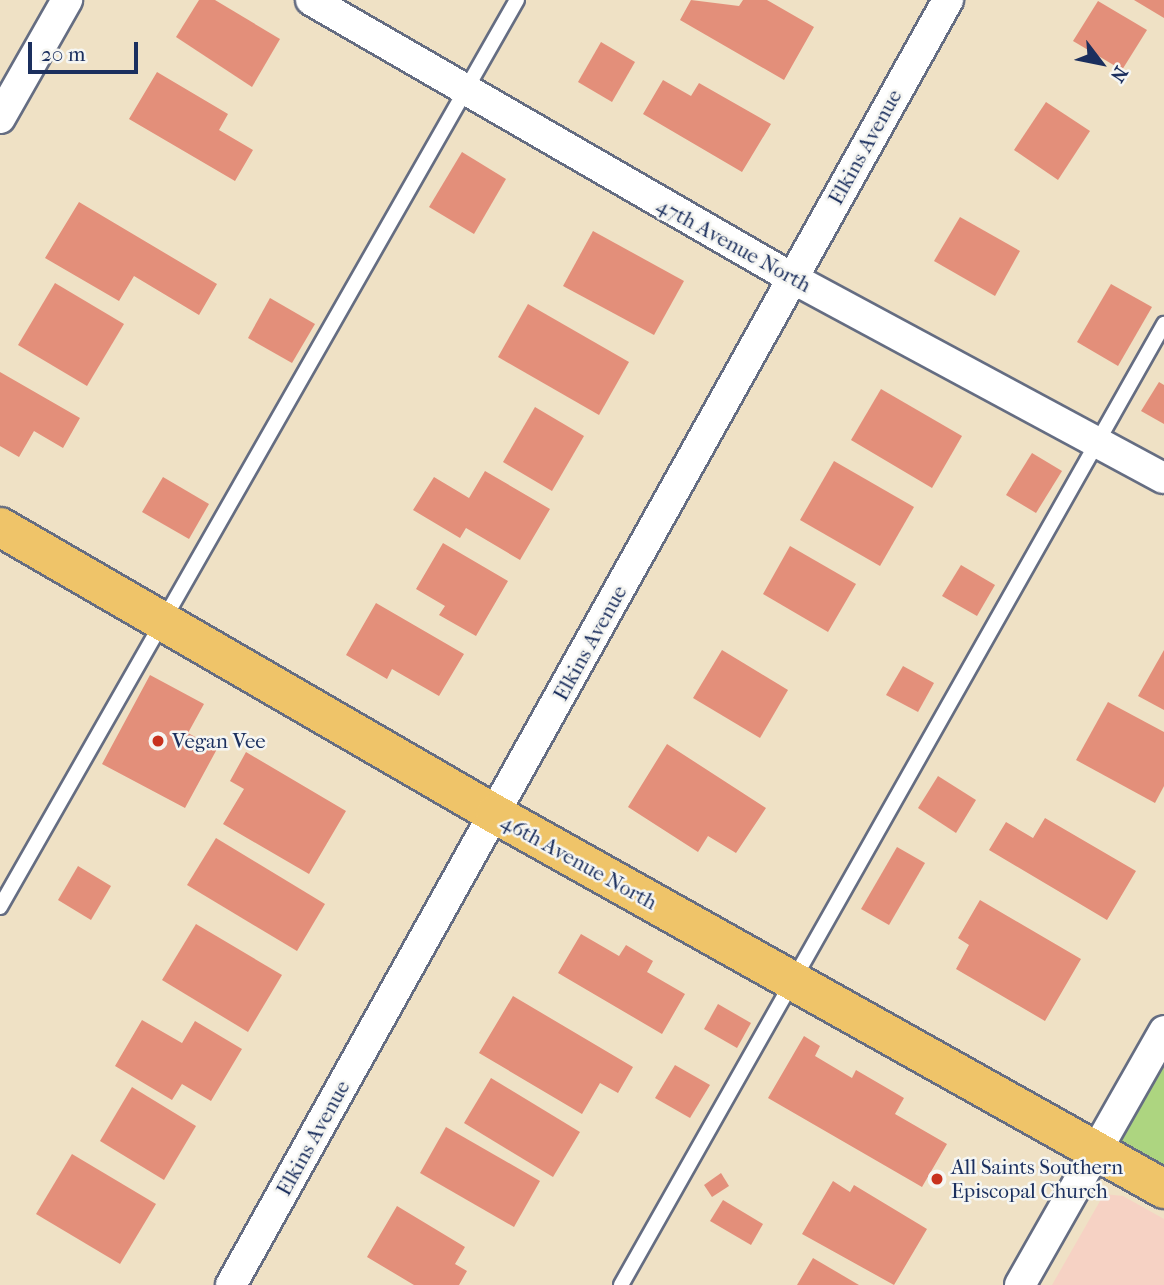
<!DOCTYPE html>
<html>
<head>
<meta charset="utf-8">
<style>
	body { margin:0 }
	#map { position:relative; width:1164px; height:1285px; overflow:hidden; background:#efe1c5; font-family:"IM FELL French Canon",serif }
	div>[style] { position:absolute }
	.built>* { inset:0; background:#f6d2c4 }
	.green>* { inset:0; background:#add580 }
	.building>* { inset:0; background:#e38f7a }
	.roads { filter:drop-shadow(2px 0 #656d82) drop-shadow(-2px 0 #656d82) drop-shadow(0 2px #656d82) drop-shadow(0 -2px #656d82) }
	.service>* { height:14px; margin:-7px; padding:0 7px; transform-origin:7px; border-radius:7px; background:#fff }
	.minor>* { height:30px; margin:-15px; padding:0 15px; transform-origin:15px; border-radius:15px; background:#fff }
	.primary>* { height:38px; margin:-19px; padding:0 19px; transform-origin:19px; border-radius:19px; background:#efc469 }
	.dots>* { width:19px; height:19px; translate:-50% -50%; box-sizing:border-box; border:4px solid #f6f6f2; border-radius:50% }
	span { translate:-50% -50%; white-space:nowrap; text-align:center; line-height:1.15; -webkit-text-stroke:5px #f6f6f2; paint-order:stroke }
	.street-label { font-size:21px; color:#1b2f5e }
	.poi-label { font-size:21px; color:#1b2f5e }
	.left { translate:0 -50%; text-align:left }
	.north { position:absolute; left:1066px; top:28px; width:70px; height:70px; -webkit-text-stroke:5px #f6f6f2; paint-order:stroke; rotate:122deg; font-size:19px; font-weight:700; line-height:28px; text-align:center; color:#1b2f5e }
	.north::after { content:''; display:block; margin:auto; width:24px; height:32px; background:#1b2f5e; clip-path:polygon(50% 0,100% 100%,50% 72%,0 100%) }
	.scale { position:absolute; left:28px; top:42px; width:110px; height:32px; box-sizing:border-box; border:4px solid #1b2f5e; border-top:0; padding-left:9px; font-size:21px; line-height:24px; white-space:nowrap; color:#1b2f5e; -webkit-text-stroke:5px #f6f6f2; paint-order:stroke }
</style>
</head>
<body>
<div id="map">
	<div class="built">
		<i style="clip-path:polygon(1104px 1194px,1123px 1196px,1164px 1219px,1164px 1285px,1052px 1285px)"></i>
	</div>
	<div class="green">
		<i style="clip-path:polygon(1164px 1030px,1164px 1189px,1096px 1150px)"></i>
	</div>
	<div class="building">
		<i style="clip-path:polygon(199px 0,215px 0,280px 39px,252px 87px,176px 37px)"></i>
		<i style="clip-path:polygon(691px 0,739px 6px,743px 0,767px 0,814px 27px,784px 80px,680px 20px)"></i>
		<i style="clip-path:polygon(1134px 0,1164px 0,1164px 18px)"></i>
		<i style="clip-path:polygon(1098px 1px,1147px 30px,1122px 70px,1073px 41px)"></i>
		<i style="clip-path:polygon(601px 42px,635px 62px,612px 102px,578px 82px)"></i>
		<i style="clip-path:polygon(157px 72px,228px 114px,219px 130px,253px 150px,235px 181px,129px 119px)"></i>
		<i style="clip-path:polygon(663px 80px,691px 96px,699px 83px,771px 124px,742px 172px,643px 114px)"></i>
		<i style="clip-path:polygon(1046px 102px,1090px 131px,1058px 180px,1014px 150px)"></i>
		<i style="clip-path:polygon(462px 152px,506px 179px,474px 234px,429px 207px)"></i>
		<i style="clip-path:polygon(79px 202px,217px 284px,199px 315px,134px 276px,119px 301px,45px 258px)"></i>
		<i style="clip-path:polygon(960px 217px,1020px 251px,995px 296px,934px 261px)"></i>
		<i style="clip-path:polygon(593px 231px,684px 281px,654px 335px,563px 286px)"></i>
		<i style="clip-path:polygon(55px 283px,124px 324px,87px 386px,18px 345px)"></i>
		<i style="clip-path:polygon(1111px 284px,1152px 307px,1118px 366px,1077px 342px)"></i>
		<i style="clip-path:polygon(270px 298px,315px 324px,292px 363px,248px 338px)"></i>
		<i style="clip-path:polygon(528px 304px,629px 362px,599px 415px,498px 357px)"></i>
		<i style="clip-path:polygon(0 372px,80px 418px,63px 448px,34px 431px,19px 457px,0 446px)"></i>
		<i style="clip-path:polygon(1159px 382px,1164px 385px,1164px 424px,1141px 411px)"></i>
		<i style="clip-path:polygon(881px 389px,962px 436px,932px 488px,851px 440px)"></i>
		<i style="clip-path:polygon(535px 407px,584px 436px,552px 491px,503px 462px)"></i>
		<i style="clip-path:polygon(1032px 453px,1062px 471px,1036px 513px,1006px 495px)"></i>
		<i style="clip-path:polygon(834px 461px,914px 507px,880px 566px,800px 520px)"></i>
		<i style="clip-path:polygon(485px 471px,550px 509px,520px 560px,466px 528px,460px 538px,413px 510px,434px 477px,469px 498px)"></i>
		<i style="clip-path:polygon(163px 477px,209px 504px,189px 539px,142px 512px)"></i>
		<i style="clip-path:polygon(443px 543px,508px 581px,476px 636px,439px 615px,445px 606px,416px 589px)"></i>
		<i style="clip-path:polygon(790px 546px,856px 584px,828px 632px,763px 594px)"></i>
		<i style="clip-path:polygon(961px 565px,995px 585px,977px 616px,942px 596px)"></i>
		<i style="clip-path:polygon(376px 603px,464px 654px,439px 696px,392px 669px,387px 679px,346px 655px)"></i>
		<i style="clip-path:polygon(722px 650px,788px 690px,760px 738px,693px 698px)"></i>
		<i style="clip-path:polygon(1164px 650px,1164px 710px,1138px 696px)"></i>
		<i style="clip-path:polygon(903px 666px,934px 683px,918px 712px,886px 695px)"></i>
		<i style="clip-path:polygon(150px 675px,204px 704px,188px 733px,217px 749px,185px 808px,102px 764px)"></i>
		<i style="clip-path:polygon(1108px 702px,1164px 732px,1164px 786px,1155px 803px,1076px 760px)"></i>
		<i style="clip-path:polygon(667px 744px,766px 808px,736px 853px,708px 836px,698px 852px,628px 807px)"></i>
		<i style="clip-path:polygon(246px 752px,346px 811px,309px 874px,223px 824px,244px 789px,230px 781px)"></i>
		<i style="clip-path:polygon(938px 776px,976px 800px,956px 833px,918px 808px)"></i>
		<i style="clip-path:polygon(1045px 818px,1136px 871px,1107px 920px,989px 850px,1006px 822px,1033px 838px)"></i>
		<i style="clip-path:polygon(216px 838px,325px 904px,297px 951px,187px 885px)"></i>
		<i style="clip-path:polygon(897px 847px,925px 863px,889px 925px,861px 909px)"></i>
		<i style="clip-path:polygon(78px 866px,111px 886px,91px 920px,58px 900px)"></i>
		<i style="clip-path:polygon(980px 900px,1081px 959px,1045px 1021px,956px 969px,969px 945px,958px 938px)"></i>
		<i style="clip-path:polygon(196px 924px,282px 975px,248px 1032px,162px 980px)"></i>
		<i style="clip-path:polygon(581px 934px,619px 956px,626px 945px,653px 961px,647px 972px,685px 994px,662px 1034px,558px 973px)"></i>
		<i style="clip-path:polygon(513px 996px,633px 1067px,618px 1093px,600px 1083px,582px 1114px,479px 1053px)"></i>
		<i style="clip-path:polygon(718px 1004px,751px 1023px,737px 1048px,704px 1029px)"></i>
		<i style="clip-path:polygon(142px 1020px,182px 1043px,195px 1021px,242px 1049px,211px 1101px,182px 1084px,172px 1100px,115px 1066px)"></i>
		<i style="clip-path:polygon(804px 1036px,820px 1046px,815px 1056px,852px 1078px,856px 1070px,904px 1098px,895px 1114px,947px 1144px,922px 1187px,768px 1098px)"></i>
		<i style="clip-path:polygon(675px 1065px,710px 1085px,690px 1118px,655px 1098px)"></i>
		<i style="clip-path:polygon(491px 1078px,580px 1132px,553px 1177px,464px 1123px)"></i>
		<i style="clip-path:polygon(132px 1087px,196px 1126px,164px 1180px,100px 1141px)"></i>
		<i style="clip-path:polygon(446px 1127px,540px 1181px,514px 1227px,420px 1173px)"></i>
		<i style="clip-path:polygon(72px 1154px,156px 1204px,120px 1264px,36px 1214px)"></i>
		<i style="clip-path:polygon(721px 1173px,729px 1186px,712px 1197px,704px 1185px)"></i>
		<i style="clip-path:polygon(833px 1181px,850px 1192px,854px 1185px,927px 1229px,894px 1285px,802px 1234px)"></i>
		<i style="clip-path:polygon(723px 1200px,763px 1224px,751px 1245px,710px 1221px)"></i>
		<i style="clip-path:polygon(397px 1206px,465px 1247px,455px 1264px,467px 1271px,459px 1285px,414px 1285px,367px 1257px)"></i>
		<i style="clip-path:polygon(813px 1258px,859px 1285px,797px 1285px)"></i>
	</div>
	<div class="roads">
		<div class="service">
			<i style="left:0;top:907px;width:1044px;rotate:-60.32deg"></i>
			<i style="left:621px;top:1285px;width:1104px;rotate:-60.53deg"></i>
		</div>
		<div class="minor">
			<i style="left:311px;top:0;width:556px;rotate:30.03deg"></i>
			<i style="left:792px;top:278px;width:422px;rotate:28.3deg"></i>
			<i style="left:0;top:118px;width:136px;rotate:-60.4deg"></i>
			<i style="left:231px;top:1285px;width:1472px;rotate:-60.84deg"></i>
			<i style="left:1020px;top:1285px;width:292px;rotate:-60.4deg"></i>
		</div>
		<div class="primary">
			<i style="left:0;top:527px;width:572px;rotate:30.11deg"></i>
			<i style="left:495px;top:814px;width:767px;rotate:29.27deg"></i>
		</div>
	</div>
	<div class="dots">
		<i style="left:158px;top:741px;background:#c8321e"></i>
		<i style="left:937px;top:1179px;background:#c8321e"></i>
	</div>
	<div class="street-label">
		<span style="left:865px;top:147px;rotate:-61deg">Elkins Avenue</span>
		<span style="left:734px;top:245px;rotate:29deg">47th Avenue North</span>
		<span style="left:590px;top:643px;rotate:-61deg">Elkins Avenue</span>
		<span style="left:579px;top:862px;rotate:29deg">46th Avenue North</span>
		<span style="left:313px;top:1138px;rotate:-61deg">Elkins Avenue</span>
	</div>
	<div class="poi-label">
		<span class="left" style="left:172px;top:741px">Vegan Vee</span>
		<span class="left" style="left:951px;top:1179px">All Saints Southern<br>Episcopal Church</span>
	</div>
	<div class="north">N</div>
	<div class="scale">20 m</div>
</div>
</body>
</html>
